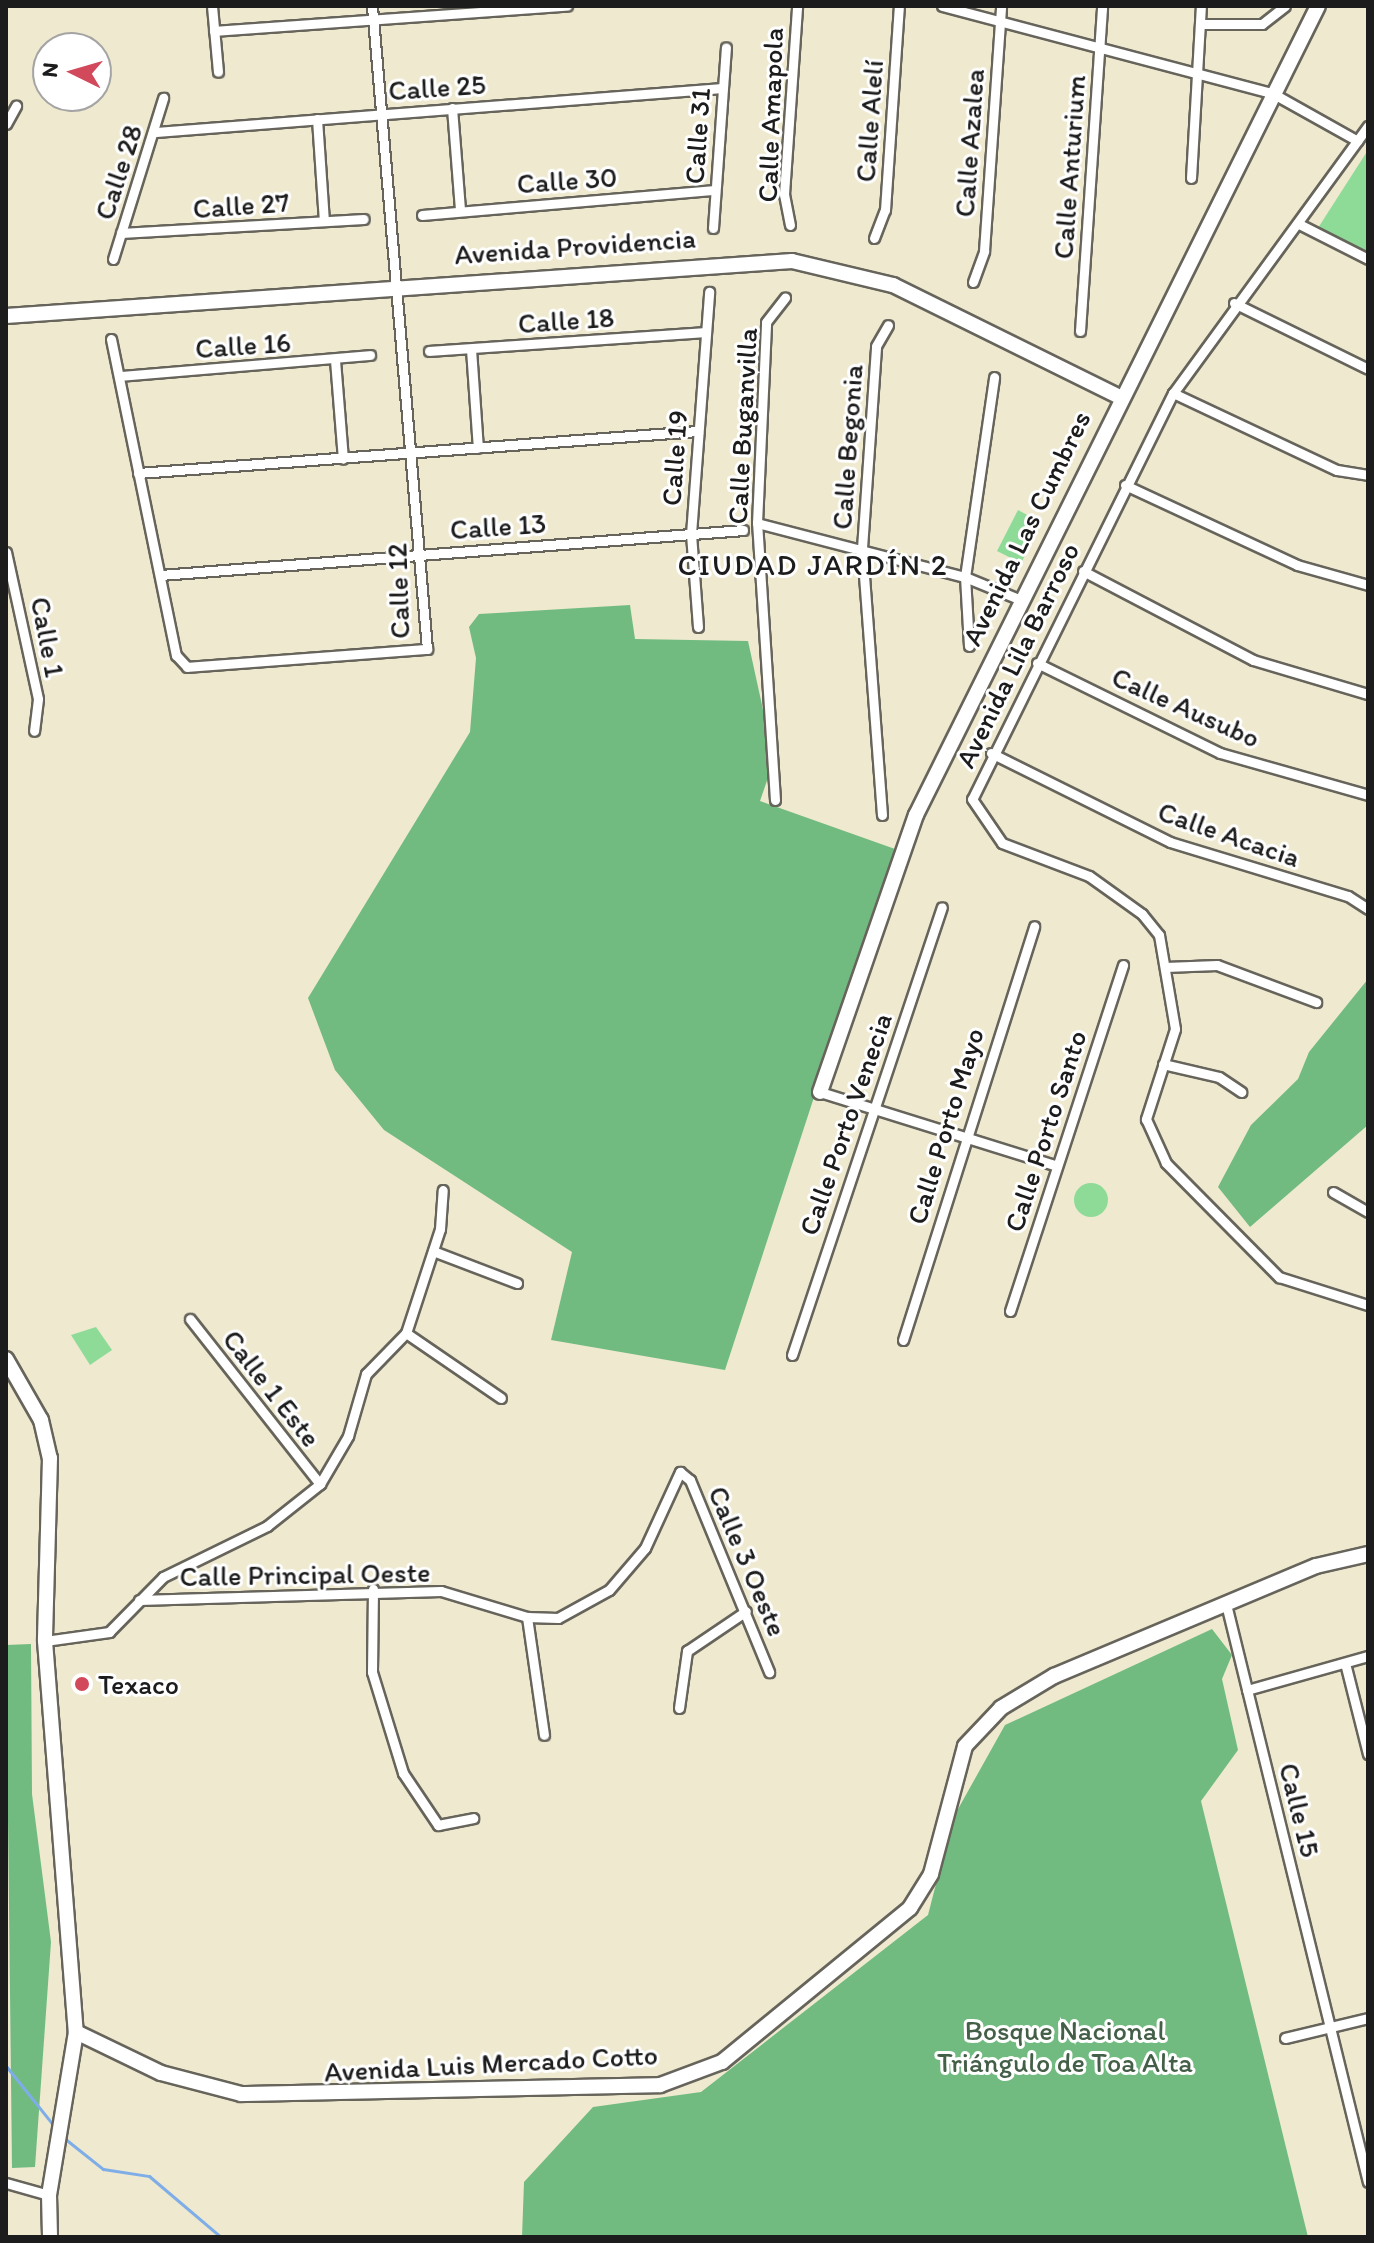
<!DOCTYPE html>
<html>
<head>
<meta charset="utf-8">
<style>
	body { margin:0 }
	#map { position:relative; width:1374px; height:2243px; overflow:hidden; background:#eee9cf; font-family:Itim,sans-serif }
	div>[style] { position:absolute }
	.green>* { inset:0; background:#8edb98 }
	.round { border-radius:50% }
	.forest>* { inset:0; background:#72bb80 }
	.stream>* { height:3px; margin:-1.5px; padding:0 1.5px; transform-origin:1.5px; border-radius:1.5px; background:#7eade8 }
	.roads { filter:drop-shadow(2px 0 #66645b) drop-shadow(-2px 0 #66645b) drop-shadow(0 2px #66645b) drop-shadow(0 -2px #66645b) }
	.street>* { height:9px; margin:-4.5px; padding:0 4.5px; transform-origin:4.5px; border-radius:4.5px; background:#fff }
	.secondary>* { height:14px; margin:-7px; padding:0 7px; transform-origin:7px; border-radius:7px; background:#fff }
	.dots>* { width:22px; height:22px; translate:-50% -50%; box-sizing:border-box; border:4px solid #fff; border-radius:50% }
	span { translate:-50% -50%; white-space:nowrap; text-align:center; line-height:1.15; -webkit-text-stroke:6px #fff; paint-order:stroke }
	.street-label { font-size:28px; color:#1c1c1c }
	.poi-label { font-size:28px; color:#1c1c1c }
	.left { translate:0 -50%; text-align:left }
	.park-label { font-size:28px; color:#445f47 }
	.neighbourhood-label { font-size:30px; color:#1c1c1c; letter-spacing:2px }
	.frame { position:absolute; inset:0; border:8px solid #1c1c1c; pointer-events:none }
	.north { position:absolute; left:32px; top:32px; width:80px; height:80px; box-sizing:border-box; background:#fff; border:2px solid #a4a4a4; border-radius:50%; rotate:275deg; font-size:22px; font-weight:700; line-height:32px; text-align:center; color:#1c1c1c }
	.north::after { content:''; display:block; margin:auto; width:28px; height:36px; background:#d1495b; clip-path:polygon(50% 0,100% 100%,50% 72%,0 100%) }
</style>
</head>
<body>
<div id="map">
	<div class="green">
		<i style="clip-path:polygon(1368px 150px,1368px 252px,1318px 228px)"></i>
		<i style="clip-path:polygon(1018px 510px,1042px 523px,1021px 563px,997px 551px)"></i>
		<i class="round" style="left:1074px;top:1183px;width:34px;height:34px"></i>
		<i style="clip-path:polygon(96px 1327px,112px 1350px,90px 1365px,71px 1335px)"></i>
	</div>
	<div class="forest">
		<i style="clip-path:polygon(630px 605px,635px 639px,748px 641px,774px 760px,760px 801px,895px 849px,725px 1370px,551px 1340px,572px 1252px,384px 1130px,335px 1070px,308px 998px,470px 732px,476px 658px,469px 627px,479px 614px)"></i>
		<i style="clip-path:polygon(1368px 979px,1368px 1125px,1250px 1227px,1218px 1187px,1251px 1125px,1298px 1079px,1309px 1052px)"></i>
		<i style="clip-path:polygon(1212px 1629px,1232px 1655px,1222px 1679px,1238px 1750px,1201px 1801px,1308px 2237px,522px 2237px,524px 2182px,593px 2107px,701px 2092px,928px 1915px,953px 1818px,1005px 1725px)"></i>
		<i style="clip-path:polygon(31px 1644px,32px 1794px,51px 1942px,35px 2167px,12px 2168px,6px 1645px)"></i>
	</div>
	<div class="stream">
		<i style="left:6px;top:2066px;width:77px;rotate:51.3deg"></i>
		<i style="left:64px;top:2138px;width:50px;rotate:38.5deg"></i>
		<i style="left:103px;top:2169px;width:47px;rotate:8.7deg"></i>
		<i style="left:149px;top:2176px;width:94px;rotate:40.3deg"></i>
	</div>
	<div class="roads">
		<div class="street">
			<i style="left:212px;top:6px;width:66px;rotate:84.8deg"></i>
			<i style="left:942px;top:6px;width:341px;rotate:14.8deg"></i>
			<i style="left:1272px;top:93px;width:98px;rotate:29.2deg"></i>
			<i style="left:1200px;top:24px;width:62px"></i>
			<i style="left:1262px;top:24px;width:29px;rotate:-38deg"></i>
			<i style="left:214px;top:31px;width:354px;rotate:-4.1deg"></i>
			<i style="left:452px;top:108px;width:102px;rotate:85.5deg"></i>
			<i style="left:317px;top:119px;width:102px;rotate:86.1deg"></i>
			<i style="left:6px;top:124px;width:21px;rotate:-61deg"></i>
			<i style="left:1368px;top:126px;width:331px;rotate:126.1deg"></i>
			<i style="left:1173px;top:393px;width:453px;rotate:116.3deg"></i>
			<i style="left:972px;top:799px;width:53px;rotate:55.7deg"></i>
			<i style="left:1002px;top:843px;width:93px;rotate:20.8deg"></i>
			<i style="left:1089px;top:876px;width:65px;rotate:35.6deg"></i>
			<i style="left:1142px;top:914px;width:27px;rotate:51deg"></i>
			<i style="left:1159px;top:935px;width:95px;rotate:80.3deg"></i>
			<i style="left:1175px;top:1029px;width:95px;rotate:107.9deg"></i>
			<i style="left:1146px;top:1119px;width:48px;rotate:65.6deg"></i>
			<i style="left:1166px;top:1163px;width:161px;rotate:45.3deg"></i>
			<i style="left:1279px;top:1277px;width:93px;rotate:17.5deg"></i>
			<i style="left:156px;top:132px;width:568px;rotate:-4.45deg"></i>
			<i style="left:1191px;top:178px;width:172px;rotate:-86.7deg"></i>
			<i style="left:422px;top:215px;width:294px;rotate:-4.9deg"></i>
			<i style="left:1299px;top:224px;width:77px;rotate:26.9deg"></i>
			<i style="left:790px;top:225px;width:32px;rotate:-101deg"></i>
			<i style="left:784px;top:194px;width:188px;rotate:-86deg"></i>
			<i style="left:713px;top:228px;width:181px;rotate:-85.9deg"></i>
			<i style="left:121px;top:233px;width:243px;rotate:-3.3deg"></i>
			<i style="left:874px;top:238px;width:30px;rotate:-69deg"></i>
			<i style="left:885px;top:210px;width:204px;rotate:-86.1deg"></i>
			<i style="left:113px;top:259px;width:169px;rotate:-72.7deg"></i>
			<i style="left:973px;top:282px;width:33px;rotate:-70deg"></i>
			<i style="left:984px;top:251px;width:246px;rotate:-86deg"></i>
			<i style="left:1234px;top:303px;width:149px;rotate:26.2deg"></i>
			<i style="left:1080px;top:331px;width:326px;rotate:-86.1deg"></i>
			<i style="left:111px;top:339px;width:323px;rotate:78.4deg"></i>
			<i style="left:176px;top:655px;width:16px;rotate:47deg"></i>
			<i style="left:187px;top:667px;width:241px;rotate:-4.3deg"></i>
			<i style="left:427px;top:649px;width:645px;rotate:-94.89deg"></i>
			<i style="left:471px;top:349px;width:99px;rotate:86deg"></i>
			<i style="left:429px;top:351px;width:277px;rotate:-3.9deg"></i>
			<i style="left:335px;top:360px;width:99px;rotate:85.4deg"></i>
			<i style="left:120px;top:376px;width:251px;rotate:-4.8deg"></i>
			<i style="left:1173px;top:393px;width:181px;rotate:25.2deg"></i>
			<i style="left:1337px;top:470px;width:31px;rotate:9deg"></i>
			<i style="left:138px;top:473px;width:562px;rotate:-4.29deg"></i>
			<i style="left:1125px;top:485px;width:190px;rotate:24.9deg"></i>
			<i style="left:1297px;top:565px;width:74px;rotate:15.7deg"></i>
			<i style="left:757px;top:523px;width:215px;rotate:14.6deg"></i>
			<i style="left:965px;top:577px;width:61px;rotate:22.3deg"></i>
			<i style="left:6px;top:552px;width:150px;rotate:77.7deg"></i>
			<i style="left:38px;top:699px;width:32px;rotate:97deg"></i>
			<i style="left:1083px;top:571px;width:192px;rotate:27.6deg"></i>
			<i style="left:1253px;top:660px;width:120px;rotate:16.5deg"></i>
			<i style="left:160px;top:575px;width:585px;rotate:-4.41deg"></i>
			<i style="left:698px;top:627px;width:93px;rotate:-94.3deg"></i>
			<i style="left:691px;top:534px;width:243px;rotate:-85.7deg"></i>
			<i style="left:969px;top:646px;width:69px;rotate:-93.3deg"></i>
			<i style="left:965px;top:577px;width:202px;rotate:-81.7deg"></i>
			<i style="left:1037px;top:663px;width:204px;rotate:26.2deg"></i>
			<i style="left:1220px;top:753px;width:154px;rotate:15.8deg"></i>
			<i style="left:991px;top:753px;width:200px;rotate:26.4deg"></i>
			<i style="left:1170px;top:842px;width:186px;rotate:16.9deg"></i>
			<i style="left:1348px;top:896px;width:24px;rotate:33deg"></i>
			<i style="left:775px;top:800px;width:278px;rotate:-93.7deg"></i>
			<i style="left:757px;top:523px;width:201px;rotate:-87.4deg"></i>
			<i style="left:766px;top:322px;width:31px;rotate:-52deg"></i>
			<i style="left:882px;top:815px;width:268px;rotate:-94.3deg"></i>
			<i style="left:862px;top:548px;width:202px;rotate:-86deg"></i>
			<i style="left:876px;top:346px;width:24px;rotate:-60deg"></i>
			<i style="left:1165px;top:967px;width:52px;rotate:-2.2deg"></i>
			<i style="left:1217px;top:965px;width:106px;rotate:20.5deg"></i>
			<i style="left:1163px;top:1064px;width:57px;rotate:13.1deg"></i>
			<i style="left:1219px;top:1077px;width:27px;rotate:34deg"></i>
			<i style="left:820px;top:1092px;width:248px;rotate:17.3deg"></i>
			<i style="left:1333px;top:1192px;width:40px;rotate:29.7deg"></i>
			<i style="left:433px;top:1251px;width:90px;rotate:20.9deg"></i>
			<i style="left:1010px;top:1311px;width:364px;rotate:-71.9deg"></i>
			<i style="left:190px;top:1319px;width:210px;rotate:51.8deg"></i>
			<i style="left:406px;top:1333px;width:115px;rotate:34.4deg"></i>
			<i style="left:903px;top:1340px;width:434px;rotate:-72.4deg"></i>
			<i style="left:792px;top:1355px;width:472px;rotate:-71.5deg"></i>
			<i style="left:373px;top:1589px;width:83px;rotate:90.7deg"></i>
			<i style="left:372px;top:1672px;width:106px;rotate:72.9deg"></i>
			<i style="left:403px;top:1773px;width:63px;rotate:56.1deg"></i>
			<i style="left:438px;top:1825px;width:36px;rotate:-11deg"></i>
			<i style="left:139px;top:1600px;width:302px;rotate:-1.7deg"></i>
			<i style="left:441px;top:1591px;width:90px;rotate:16.8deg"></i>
			<i style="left:527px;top:1617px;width:31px;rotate:2deg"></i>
			<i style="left:558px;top:1618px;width:58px;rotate:-28.8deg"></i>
			<i style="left:609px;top:1590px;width:55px;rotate:-49.4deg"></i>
			<i style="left:645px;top:1548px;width:84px;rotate:-65.3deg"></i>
			<i style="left:680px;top:1472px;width:13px;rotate:39deg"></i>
			<i style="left:690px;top:1480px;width:208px;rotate:67.6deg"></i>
			<i style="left:1226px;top:1604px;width:595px;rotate:76.2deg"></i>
			<i style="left:527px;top:1617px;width:119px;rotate:81.8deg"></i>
			<i style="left:45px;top:1641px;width:65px;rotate:-8deg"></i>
			<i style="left:109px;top:1632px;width:77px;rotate:-45.5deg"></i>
			<i style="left:163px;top:1577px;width:116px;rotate:-26.1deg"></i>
			<i style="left:267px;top:1526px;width:68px;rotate:-38.4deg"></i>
			<i style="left:320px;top:1484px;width:56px;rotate:-59.7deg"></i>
			<i style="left:348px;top:1436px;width:65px;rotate:-73.8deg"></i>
			<i style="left:366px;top:1374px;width:57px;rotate:-45.7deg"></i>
			<i style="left:406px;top:1333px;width:109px;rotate:-71.9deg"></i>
			<i style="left:440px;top:1229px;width:39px;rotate:-86deg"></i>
			<i style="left:1345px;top:1663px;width:94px;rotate:75.8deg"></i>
			<i style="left:1247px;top:1690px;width:126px;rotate:-15.7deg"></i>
			<i style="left:679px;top:1708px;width:58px;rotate:-82deg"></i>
			<i style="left:687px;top:1651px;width:71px;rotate:-34.1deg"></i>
			<i style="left:1285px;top:2038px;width:85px;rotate:-13.5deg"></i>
			<i style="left:6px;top:2183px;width:45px;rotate:15.6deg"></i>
		</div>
		<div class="secondary">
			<i style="left:6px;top:316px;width:788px;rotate:-4deg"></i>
			<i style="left:792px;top:261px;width:104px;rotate:13.4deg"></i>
			<i style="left:893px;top:285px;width:253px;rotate:26.3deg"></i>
			<i style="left:820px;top:1092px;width:293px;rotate:-70.9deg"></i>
			<i style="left:916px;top:815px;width:903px;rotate:-63.58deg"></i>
			<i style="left:6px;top:1359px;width:70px;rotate:60.2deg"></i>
			<i style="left:41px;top:1420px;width:39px;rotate:77deg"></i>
			<i style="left:50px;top:1458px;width:183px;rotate:91.6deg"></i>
			<i style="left:45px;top:1641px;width:392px;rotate:85.5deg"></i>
			<i style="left:76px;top:2032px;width:165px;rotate:99.4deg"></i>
			<i style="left:49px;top:2195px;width:42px;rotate:88.6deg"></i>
			<i style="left:76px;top:2032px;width:94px;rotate:25.8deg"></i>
			<i style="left:161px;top:2073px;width:83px;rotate:14.7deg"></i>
			<i style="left:241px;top:2094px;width:419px;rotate:-1.2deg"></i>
			<i style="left:660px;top:2085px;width:66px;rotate:-20.4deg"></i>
			<i style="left:722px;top:2062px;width:243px;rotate:-39.3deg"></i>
			<i style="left:910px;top:1908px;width:40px;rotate:-58deg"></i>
			<i style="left:931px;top:1874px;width:132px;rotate:-75.1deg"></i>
			<i style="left:965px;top:1746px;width:52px;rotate:-46.5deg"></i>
			<i style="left:1001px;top:1708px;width:62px;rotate:-31.1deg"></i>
			<i style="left:1054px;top:1676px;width:284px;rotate:-22.8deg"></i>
			<i style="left:1316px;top:1566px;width:53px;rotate:-13deg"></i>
		</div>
	</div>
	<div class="dots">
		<i style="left:82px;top:1684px;background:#d1495b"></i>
	</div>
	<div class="street-label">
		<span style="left:437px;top:87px;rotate:-4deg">Calle 25</span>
		<span style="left:770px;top:115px;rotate:-88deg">Calle Amapola</span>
		<span style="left:869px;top:121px;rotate:-86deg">Calle Alelí</span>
		<span style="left:697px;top:136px;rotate:-86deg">Calle 31</span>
		<span style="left:969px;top:143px;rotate:-86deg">Calle Azalea</span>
		<span style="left:1069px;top:167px;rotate:-86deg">Calle Anturium</span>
		<span style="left:118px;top:172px;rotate:-72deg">Calle 28</span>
		<span style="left:567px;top:180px;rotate:-4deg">Calle 30</span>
		<span style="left:241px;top:205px;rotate:-4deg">Calle 27</span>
		<span style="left:575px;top:246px;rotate:-4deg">Avenida Providencia</span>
		<span style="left:566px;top:320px;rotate:-4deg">Calle 18</span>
		<span style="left:243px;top:345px;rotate:-4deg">Calle 16</span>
		<span style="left:742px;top:426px;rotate:-87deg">Calle Buganvilla</span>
		<span style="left:847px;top:447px;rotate:-86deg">Calle Begonia</span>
		<span style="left:674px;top:458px;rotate:-86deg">Calle 19</span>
		<span style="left:498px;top:526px;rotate:-4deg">Calle 13</span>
		<span style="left:1026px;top:528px;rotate:-64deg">Avenida Las Cumbres</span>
		<span style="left:398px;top:591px;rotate:-92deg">Calle 12</span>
		<span style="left:48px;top:637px;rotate:79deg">Calle 1</span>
		<span style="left:1017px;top:655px;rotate:-64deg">Avenida Lila Barroso</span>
		<span style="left:1186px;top:707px;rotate:24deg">Calle Ausubo</span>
		<span style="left:1229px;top:834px;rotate:19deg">Calle Acacia</span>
		<span style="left:845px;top:1124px;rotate:-71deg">Calle Porto Venecia</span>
		<span style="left:945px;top:1126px;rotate:-73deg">Calle Porto Mayo</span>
		<span style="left:1045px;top:1131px;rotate:-72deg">Calle Porto Santo</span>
		<span style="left:272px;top:1388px;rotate:52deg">Calle 1 Este</span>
		<span style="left:748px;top:1561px;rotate:67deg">Calle 3 Oeste</span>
		<span style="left:305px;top:1574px;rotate:-1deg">Calle Principal Oeste</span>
		<span style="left:1300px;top:1810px;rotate:76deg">Calle 15</span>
		<span style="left:491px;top:2063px;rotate:-3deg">Avenida Luis Mercado Cotto</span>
	</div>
	<div class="poi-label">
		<span class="left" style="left:98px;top:1684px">Texaco</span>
	</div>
	<div class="park-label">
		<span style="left:1065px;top:2046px">Bosque Nacional<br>Triángulo de Toa Alta</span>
	</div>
	<div class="neighbourhood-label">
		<span style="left:813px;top:565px">CIUDAD JARDÍN 2</span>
	</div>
	<div class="frame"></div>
	<div class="north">N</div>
</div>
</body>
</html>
